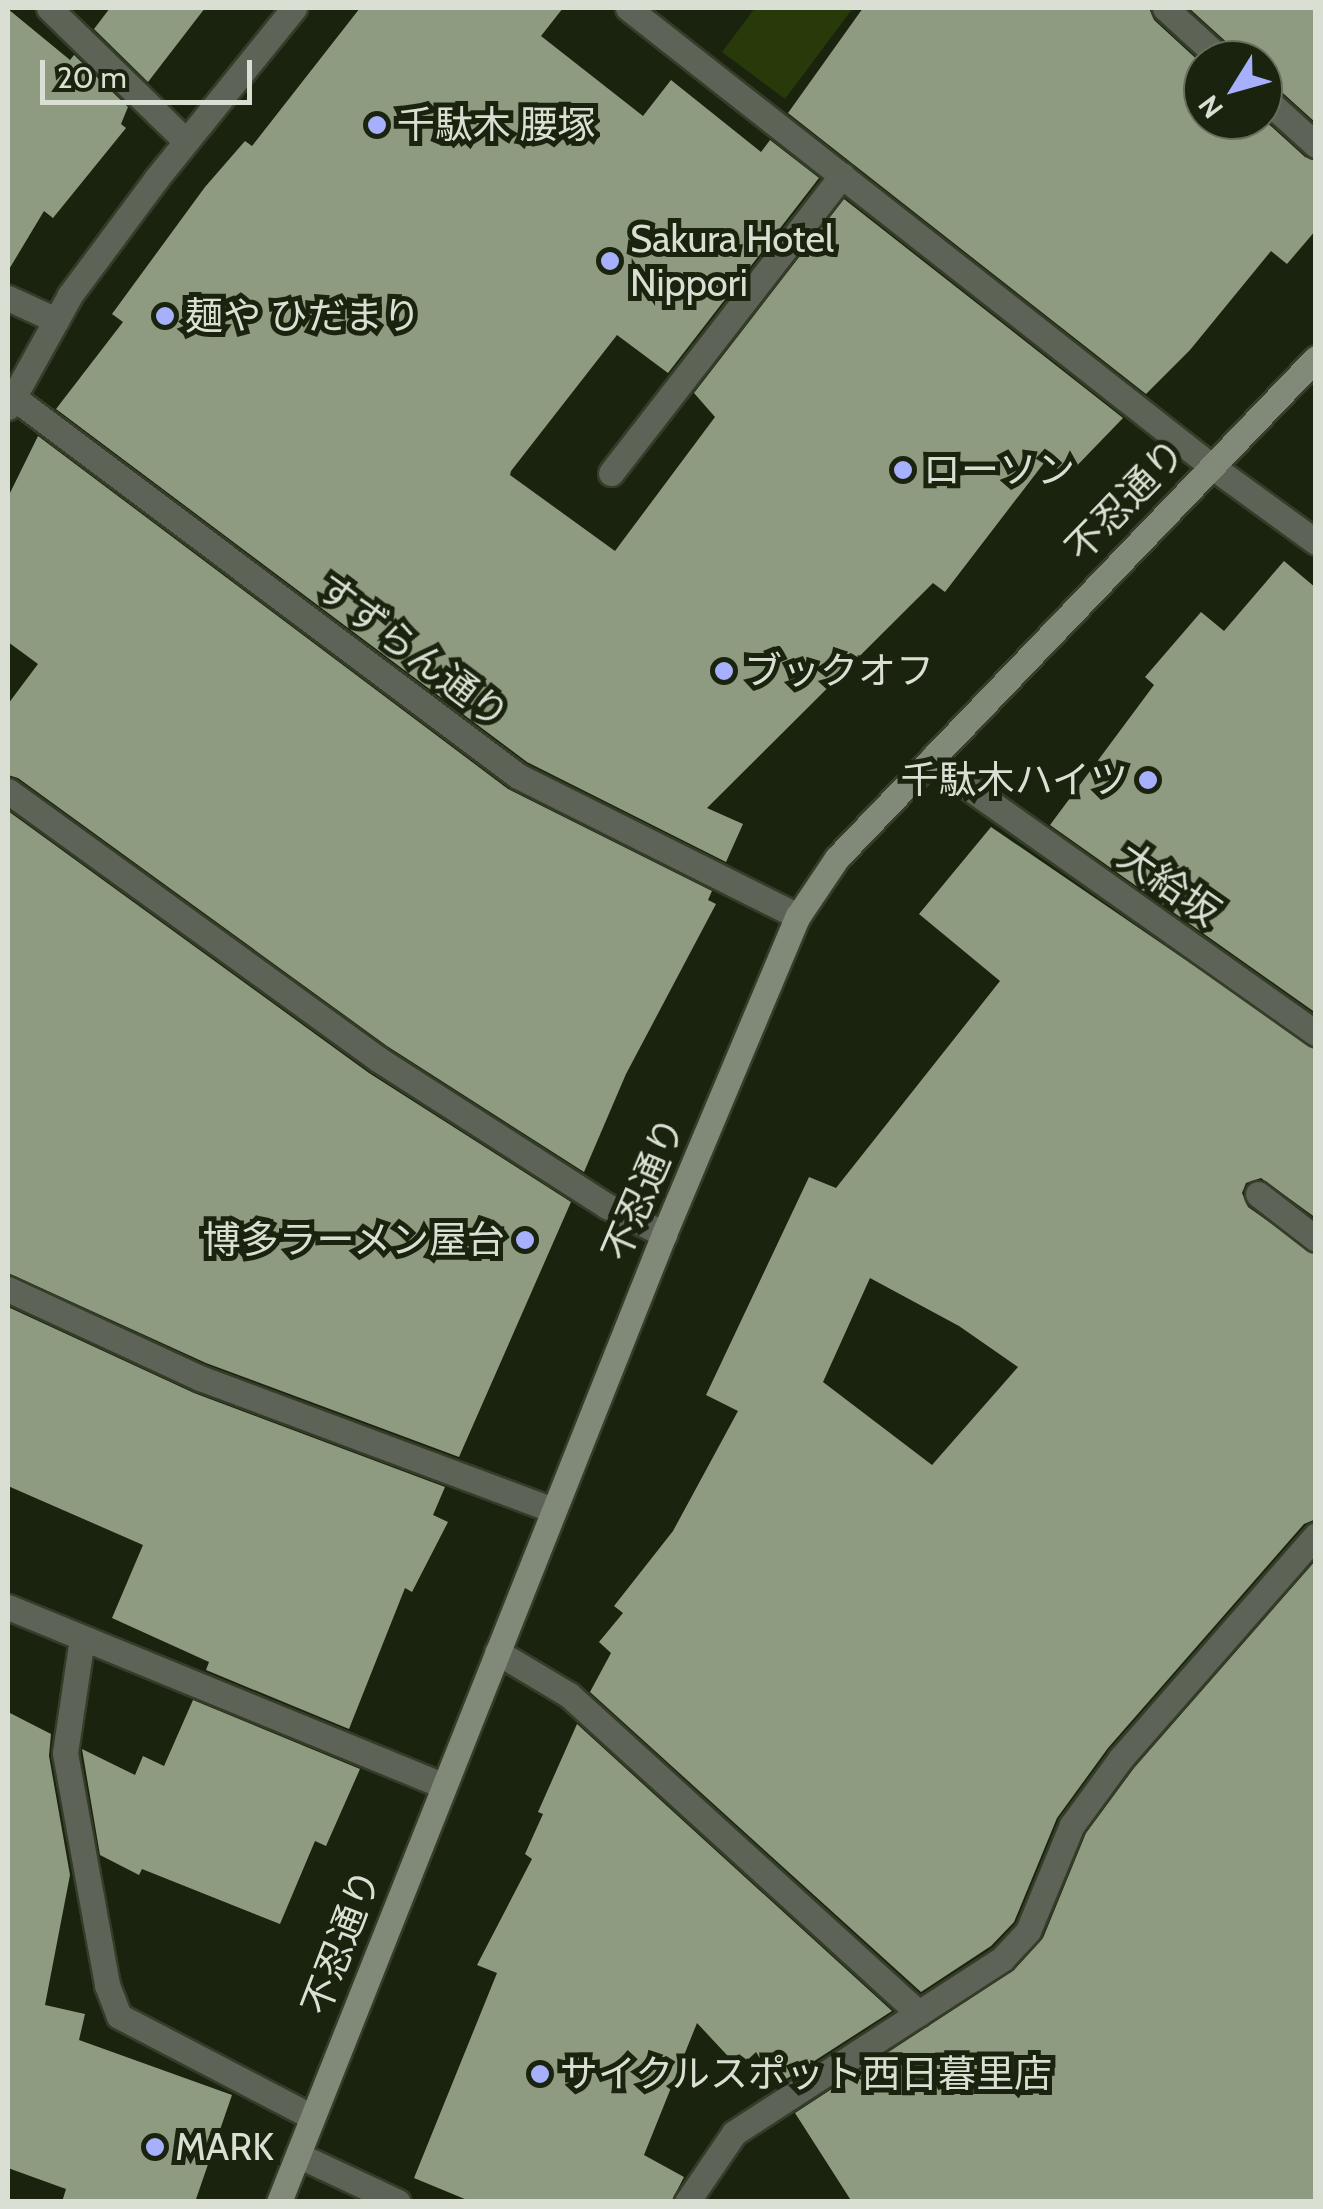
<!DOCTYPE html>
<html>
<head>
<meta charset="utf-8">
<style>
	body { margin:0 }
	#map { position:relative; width:1323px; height:2209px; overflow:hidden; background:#1a230e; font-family:Cabin,"Noto Sans JP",sans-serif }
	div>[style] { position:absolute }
	.green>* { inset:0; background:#283a09 }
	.building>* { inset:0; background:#8f9b81 }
	.roads { filter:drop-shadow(2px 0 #353d29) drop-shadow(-2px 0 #353d29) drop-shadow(0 2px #353d29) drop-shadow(0 -2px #353d29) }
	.service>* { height:25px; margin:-12.5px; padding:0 12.5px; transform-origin:12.5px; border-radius:12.5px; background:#5e6358 }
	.pedestrian>* { height:25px; margin:-12.5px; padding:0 12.5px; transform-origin:12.5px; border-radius:12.5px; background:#5e6358 }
	.minor>* { height:25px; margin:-12.5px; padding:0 12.5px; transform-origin:12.5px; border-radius:12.5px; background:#5e6358 }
	.secondary>* { height:25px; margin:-12.5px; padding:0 12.5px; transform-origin:12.5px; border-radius:12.5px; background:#818978 }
	.dots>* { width:28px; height:28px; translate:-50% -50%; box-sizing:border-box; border:5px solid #1a230e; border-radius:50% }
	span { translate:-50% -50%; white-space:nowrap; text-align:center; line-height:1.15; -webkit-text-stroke:10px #1a230e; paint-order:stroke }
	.poi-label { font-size:38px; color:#d9dfd2 }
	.left { translate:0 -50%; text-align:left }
	.right { translate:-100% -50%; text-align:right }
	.street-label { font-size:38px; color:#d9dfd2 }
	.frame { position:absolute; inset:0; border:10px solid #d9dfd2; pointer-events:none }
	.north { position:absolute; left:1183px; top:40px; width:100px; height:100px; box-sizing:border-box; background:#1a230e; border:2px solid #666e5c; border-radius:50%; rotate:233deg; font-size:28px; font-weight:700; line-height:40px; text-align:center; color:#d9dfd2 }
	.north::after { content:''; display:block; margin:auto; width:35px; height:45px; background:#a7b0fc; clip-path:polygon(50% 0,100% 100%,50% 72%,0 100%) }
	.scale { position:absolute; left:40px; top:60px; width:212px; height:45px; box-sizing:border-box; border:5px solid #d9dfd2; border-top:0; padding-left:12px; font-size:30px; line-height:35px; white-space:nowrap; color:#d9dfd2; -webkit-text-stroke:8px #1a230e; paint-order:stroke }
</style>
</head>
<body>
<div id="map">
	<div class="green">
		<i style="clip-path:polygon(755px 8px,853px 8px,785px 99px,722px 52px)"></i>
	</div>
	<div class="building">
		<i style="clip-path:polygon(110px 8px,205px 8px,148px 82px,94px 29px)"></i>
		<i style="clip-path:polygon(360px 8px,563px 8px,541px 36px,643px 116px,671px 80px,761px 152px,770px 140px,819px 178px,668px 373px,617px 335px,511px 471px,510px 475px,615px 551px,715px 417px,694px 393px,844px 199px,1123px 418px,1066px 477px,1047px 459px,945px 592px,933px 583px,707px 808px,743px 824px,726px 862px,527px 762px,56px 409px,123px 322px,112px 314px,205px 187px,245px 141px,252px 146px)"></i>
		<i style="clip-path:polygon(863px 8px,1149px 8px,1154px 20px,1203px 65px,1203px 120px,1263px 119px,1305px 157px,1316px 161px,1316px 230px,1287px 264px,1271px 251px,1190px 350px,1146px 394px,788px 113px)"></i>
		<i style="clip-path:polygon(1189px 8px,1316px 8px,1316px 123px,1274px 85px,1263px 81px,1263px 60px,1238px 60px,1233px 48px)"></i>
		<i style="clip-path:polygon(8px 9px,70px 60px,74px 55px,128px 107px,121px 124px,126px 128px,53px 218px,44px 211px,8px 271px)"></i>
		<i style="clip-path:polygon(38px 436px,508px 789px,712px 891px,708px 900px,716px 904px,626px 1074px,584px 1172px,387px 1046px,18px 778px,8px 775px,8px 704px,38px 664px,8px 642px,8px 497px)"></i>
		<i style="clip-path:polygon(1284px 561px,1316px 588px,1316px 1013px,1050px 825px,1154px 685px,1145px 677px,1201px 612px,1224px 631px)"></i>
		<i style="clip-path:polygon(8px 811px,369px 1073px,571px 1202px,459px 1457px,206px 1363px,8px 1273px)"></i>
		<i style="clip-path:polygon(evenodd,991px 827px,1316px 1049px,1316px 1218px,1261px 1178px,1246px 1183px,1242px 1193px,1248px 1207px,1316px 1255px,1316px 1519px,1304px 1524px,1108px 1748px,1057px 1818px,1014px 1922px,991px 1946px,921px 1992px,590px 1692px,611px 1653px,599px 1642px,623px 1613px,614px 1606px,673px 1531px,738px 1411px,706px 1395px,809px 1177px,836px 1188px,1000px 981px,919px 914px,991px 827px,870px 1278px,959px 1326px,1018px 1367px,932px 1465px,823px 1382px,870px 1278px)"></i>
		<i style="clip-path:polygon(8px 1307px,194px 1393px,445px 1487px,433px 1515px,448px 1522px,412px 1592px,405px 1588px,349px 1729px,206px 1670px,209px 1662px,112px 1618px,143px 1545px,8px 1486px)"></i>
		<i style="clip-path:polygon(1316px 1560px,1316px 2202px,852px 2202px,795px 2113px,1014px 1970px,1043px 1938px,1086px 1833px,1134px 1768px)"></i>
		<i style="clip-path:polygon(193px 1700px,360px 1769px,326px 1846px,315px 1841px,280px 1924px,142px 1869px,139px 1875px,100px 1855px,82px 1749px,135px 1775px,143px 1756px,164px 1766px)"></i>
		<i style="clip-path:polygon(8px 1712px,51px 1734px,49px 1756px,70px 1875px,45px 2005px,85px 2014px,79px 2040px,232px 2095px,195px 2202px,62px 2202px,66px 2189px,8px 2168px)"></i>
		<i style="clip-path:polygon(577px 1724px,892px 2011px,777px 2085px,756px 2052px,739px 2068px,697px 2023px,644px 2155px,684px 2177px,671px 2202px,472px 2202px,414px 2178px,497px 1973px,477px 1965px,532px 1859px,525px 1854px,543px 1814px,538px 1812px)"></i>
	</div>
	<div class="roads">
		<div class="service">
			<i style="left:49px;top:8px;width:191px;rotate:44.2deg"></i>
			<i style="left:1165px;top:8px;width:77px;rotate:42.4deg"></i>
			<i style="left:1263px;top:97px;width:72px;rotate:42.2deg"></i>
			<i style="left:8px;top:298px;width:53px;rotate:24.6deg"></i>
			<i style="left:1210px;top:465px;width:131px;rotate:36deg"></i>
			<i style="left:611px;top:473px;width:377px;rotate:-52.2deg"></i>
			<i style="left:8px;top:791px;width:457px;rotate:35.9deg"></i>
			<i style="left:378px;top:1059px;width:272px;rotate:32.7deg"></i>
			<i style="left:607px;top:1206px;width:64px;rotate:26.2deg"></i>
			<i style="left:1258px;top:1194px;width:73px;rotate:37.8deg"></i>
			<i style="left:8px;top:1289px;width:212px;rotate:24.9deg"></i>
			<i style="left:200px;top:1378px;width:377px;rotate:20.5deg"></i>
			<i style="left:8px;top:1607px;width:470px;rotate:22.3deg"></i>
			<i style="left:82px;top:1638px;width:116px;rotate:98.4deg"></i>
			<i style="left:65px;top:1753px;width:236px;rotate:79.7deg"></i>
			<i style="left:107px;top:1985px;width:33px;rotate:69deg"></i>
			<i style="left:119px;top:2016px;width:218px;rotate:27.6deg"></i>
			<i style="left:497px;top:1652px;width:84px;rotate:30.8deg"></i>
			<i style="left:569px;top:1695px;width:473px;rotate:42.3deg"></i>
			<i style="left:687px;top:2202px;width:83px;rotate:-55.7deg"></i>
			<i style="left:734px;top:2133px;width:320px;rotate:-33deg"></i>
			<i style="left:1002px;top:1959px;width:38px;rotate:-47deg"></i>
			<i style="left:1028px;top:1931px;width:115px;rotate:-67.5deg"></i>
			<i style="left:1072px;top:1825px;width:83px;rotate:-53.8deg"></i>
			<i style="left:1121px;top:1758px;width:296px;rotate:-48.8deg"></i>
		</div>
		<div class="pedestrian">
			<i style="left:13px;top:397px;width:631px;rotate:36.89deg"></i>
			<i style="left:518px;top:776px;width:313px;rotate:26.6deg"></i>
		</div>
		<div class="minor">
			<i style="left:628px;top:8px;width:740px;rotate:38.14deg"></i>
			<i style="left:8px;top:407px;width:128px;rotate:-61deg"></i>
			<i style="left:70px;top:295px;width:144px;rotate:-53.4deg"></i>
			<i style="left:156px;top:179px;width:220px;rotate:-51.1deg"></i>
			<i style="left:933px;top:757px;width:38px;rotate:42deg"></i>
			<i style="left:961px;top:782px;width:435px;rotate:35.3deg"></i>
			<i style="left:298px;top:2155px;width:110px;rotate:25.2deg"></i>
		</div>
		<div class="secondary">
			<i style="left:279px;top:2202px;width:1042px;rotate:-68.31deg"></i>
			<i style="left:664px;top:1234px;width:345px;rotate:-67.2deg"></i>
			<i style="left:798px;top:916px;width:70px;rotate:-56.1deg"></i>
			<i style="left:837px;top:858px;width:692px;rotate:-46.23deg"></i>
		</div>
	</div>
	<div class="dots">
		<i style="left:377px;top:125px;background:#a7b0fc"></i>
		<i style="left:610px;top:261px;background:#a7b0fc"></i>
		<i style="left:165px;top:316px;background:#a7b0fc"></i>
		<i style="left:903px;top:470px;background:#a7b0fc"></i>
		<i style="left:724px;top:671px;background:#a7b0fc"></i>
		<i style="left:1148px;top:780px;background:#a7b0fc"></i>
		<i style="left:525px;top:1240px;background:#a7b0fc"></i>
		<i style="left:540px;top:2074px;background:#a7b0fc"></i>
		<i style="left:155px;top:2147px;background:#a7b0fc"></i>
	</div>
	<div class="poi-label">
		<span class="left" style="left:397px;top:125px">千駄木 腰塚</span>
		<span class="left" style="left:630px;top:261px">Sakura Hotel<br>Nippori</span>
		<span class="left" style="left:185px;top:316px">麺や ひだまり</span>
		<span class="left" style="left:923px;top:470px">ローソン</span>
		<span class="left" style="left:744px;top:671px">ブックオフ</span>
		<span class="right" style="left:1128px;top:780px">千駄木ハイツ</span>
		<span class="right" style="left:505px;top:1240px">博多ラーメン屋台</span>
		<span class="left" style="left:560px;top:2074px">サイクルスポット西日暮里店</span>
		<span class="left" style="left:175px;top:2147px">MARK</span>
	</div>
	<div class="street-label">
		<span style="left:1125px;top:500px;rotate:-46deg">不忍通り</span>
		<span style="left:413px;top:651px;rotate:37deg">すずらん通り</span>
		<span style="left:1169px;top:884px;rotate:35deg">大給坂</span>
		<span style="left:643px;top:1189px;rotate:-67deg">不忍通り</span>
		<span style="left:341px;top:1942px;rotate:-69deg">不忍通り</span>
	</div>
	<div class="frame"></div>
	<div class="north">N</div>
	<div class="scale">20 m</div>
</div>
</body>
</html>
